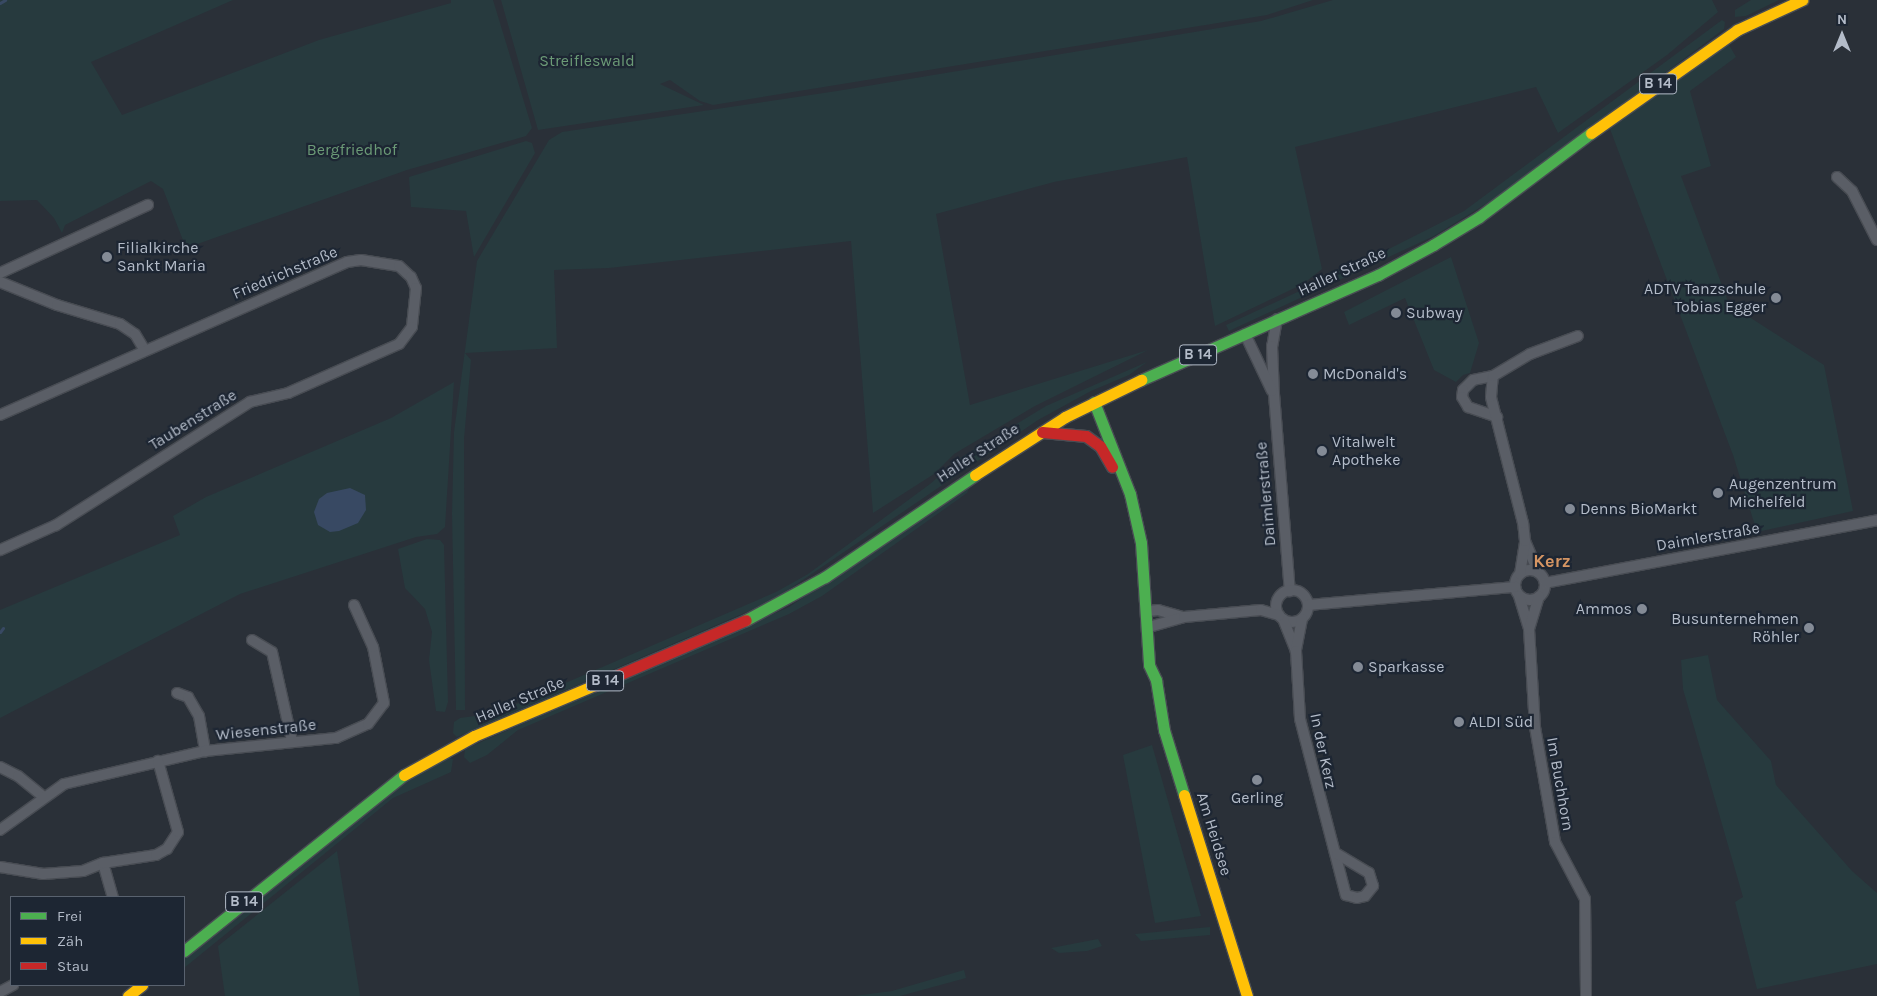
<!DOCTYPE html>
<html>
<head>
<meta charset="utf-8">
<style>
	body { margin:0 }
	#map { position:relative; width:1877px; height:996px; overflow:hidden; background:#2a3038; font-family:Karla,sans-serif }
	div>[style] { position:absolute }
	.green>* { inset:0; background:#273a3e }
	.water>* { inset:0; background:#384963 }
	.stream>* { height:3px; margin:-1.5px; padding:0 1.5px; transform-origin:1.5px; border-radius:1.5px; background:#384963 }
	.roads { filter:drop-shadow(1px 0 #484c53) drop-shadow(-1px 0 #484c53) drop-shadow(0 1px #484c53) drop-shadow(0 -1px #484c53) }
	.street>* { height:10px; margin:-5px; padding:0 5px; transform-origin:5px; border-radius:5px; background:#5a5e66 }
	.street>.ring { margin:-5px; padding:0; box-sizing:content-box; background:none; border:10px solid #5a5e66; border-radius:50% }
	.fast>* { height:11px; margin:-5.5px; padding:0 5.5px; transform-origin:5.5px; border-radius:5.5px; background:#4caf50 }
	.slow>* { height:11px; margin:-5.5px; padding:0 5.5px; transform-origin:5.5px; border-radius:5.5px; background:#ffc107 }
	.jam>* { height:11px; margin:-5.5px; padding:0 5.5px; transform-origin:5.5px; border-radius:5.5px; background:#c62828 }
	.dots>* { width:14px; height:14px; translate:-50% -50%; box-sizing:border-box; border:2px solid #1d2633; border-radius:50% }
	span { translate:-50% -50%; white-space:nowrap; text-align:center; line-height:1.15; -webkit-text-stroke:4.5px #1d2633; paint-order:stroke }
	.shield-label span { padding:1px 4px; background:#1d2633; border:1px solid; border-radius:4px; -webkit-text-stroke-width:0 }
	.shield-label { font-size:15px; color:#b4bcc9; font-weight:700 }
	.park-label { font-size:16px; color:#6b9a76 }
	.poi-label { font-size:16px; color:#b4bcc9 }
	.left { translate:0 -50%; text-align:left }
	.right { translate:-100% -50%; text-align:right }
	.street-label { font-size:16px; color:#b4bcc9 }
	.neighbourhood-label { font-size:18px; color:#d59563; font-weight:700 }
	.legend { position:absolute; left:10px; top:896px; width:175px; height:90px; box-sizing:border-box; background:#1d2633; border:1px solid #59626f; margin:0; padding:6px 9px; list-style:none; font-size:15px; color:#b4bcc9 }
	.legend li { display:flex; align-items:center; gap:10px; height:25px }
	.legend b { width:25px; border:1px solid #59626f }
	.north { position:absolute; left:1817px; top:10px; width:50px; height:50px; -webkit-text-stroke:4px #1d2633; paint-order:stroke; rotate:0deg; font-size:14px; font-weight:700; line-height:20px; text-align:center; color:#b4bcc9 }
	.north::after { content:''; display:block; margin:auto; width:18px; height:22px; background:#b4bcc9; clip-path:polygon(50% 0,100% 100%,50% 72%,0 100%) }
</style>
</head>
<body>
<div id="map">
	<div class="green">
		<i style="clip-path:polygon(0 0,233px 0,91px 62px,122px 115px,319px 40px,451px 3px,451px 0,493px 0,532px 128px,526px 136px,407px 170px,186px 248px,163px 189px,151px 181px,65px 225px,62px 233px,54px 218px,37px 200px,0 201px)"></i>
		<i style="clip-path:polygon(501px 0,1313px 0,1267px 15px,713px 105px,700px 101px,670px 80px,660px 84px,704px 105px,538px 130px)"></i>
		<i style="clip-path:polygon(1333px 0,1712px 0,1718px 12px,1667px 55px,1558px 133px,1536px 87px,1295px 147px,1322px 269px,1303px 284px,1215px 326px,1187px 157px,1054px 182px,936px 214px,970px 405px,1148px 350px,1035px 406px,954px 454px,934px 474px,873px 513px,851px 241px,609px 268px,554px 270px,557px 348px,465px 353px,471px 360px,464px 439px,465px 710px,456px 710px,452px 514px,454px 432px,477px 261px,549px 140px,562px 132px,837px 91px,1261px 21px)"></i>
		<i style="clip-path:polygon(1751px 0,1779px 0,1746px 16px,1735px 17px,1735px 10px)"></i>
		<i style="clip-path:polygon(1722px 20px,1725px 22px,1724px 29px,1502px 194px,1434px 236px,1229px 331px,1226px 325px,1306px 288px,1330px 272px,1365px 261px,1464px 211px)"></i>
		<i style="clip-path:polygon(1728px 43px,1736px 57px,1690px 91px,1711px 166px,1681px 176px,1729px 304px,1824px 365px,1853px 511px,1757px 532px,1733px 455px,1610px 129px)"></i>
		<i style="clip-path:polygon(526px 141px,532px 143px,535px 153px,474px 257px,466px 211px,411px 207px,409px 177px)"></i>
		<i style="clip-path:polygon(1451px 257px,1479px 343px,1470px 373px,1463px 375px,1456px 382px,1434px 370px,1405px 298px,1349px 325px,1344px 312px)"></i>
		<i style="clip-path:polygon(1147px 362px,1129px 375px,1091px 391px,1038px 420px,772px 601px,457px 737px,453px 733px,454px 722px,460px 718px,496px 713px,776px 592px,808px 574px,930px 484px,960px 458px,1046px 406px)"></i>
		<i style="clip-path:polygon(454px 382px,445px 527px,437px 534px,416px 537px,240px 594px,0 718px,0 610px,180px 535px,173px 516px,206px 497px,391px 418px)"></i>
		<i style="clip-path:polygon(970px 486px,967px 493px,822px 596px,789px 614px,518px 730px,487px 755px,470px 763px,464px 757px,465px 750px,474px 745px,789px 607px)"></i>
		<i style="clip-path:polygon(427px 539px,440px 540px,444px 545px,448px 702px,445px 712px,436px 711px,429px 660px,432px 632px,425px 609px,405px 588px,398px 549px)"></i>
		<i style="clip-path:polygon(1708px 655px,1717px 700px,1771px 761px,1776px 785px,1852px 871px,1877px 893px,1877px 964px,1757px 989px,1735px 902px,1743px 897px,1683px 689px,1681px 660px)"></i>
		<i style="clip-path:polygon(1152px 745px,1201px 916px,1155px 923px,1123px 755px)"></i>
		<i style="clip-path:polygon(445px 757px,453px 759px,451px 772px,393px 798px,184px 968px,184px 958px,391px 792px)"></i>
		<i style="clip-path:polygon(337px 851px,360px 996px,225px 996px,218px 946px)"></i>
		<i style="clip-path:polygon(1210px 927px,1210px 935px,1141px 941px,1135px 934px)"></i>
		<i style="clip-path:polygon(1098px 939px,1102px 946px,1087px 951px,1059px 953px,1051px 948px)"></i>
		<i style="clip-path:polygon(964px 970px,966px 978px,900px 996px,854px 996px,892px 991px)"></i>
	</div>
	<div class="water">
		<i style="clip-path:polygon(350px 488px,365px 495px,366px 510px,358px 523px,339px 531px,330px 532px,318px 525px,314px 512px,319px 499px,327px 493px)"></i>
	</div>
	<div class="stream">
		<i style="left:0;top:3px;width:6px;rotate:-31deg"></i>
		<i style="left:0;top:632px;width:5px;rotate:-53deg"></i>
	</div>
	<div class="roads">
		<div class="street">
			<i style="left:1837px;top:177px;width:21px;rotate:43deg"></i>
			<i style="left:1852px;top:191px;width:55px;rotate:63deg"></i>
			<i style="left:0;top:273px;width:163px;rotate:-24.7deg"></i>
			<i style="left:0;top:282px;width:61px;rotate:22deg"></i>
			<i style="left:57px;top:305px;width:66px;rotate:16.8deg"></i>
			<i style="left:120px;top:324px;width:18px;rotate:34deg"></i>
			<i style="left:135px;top:334px;width:17px;rotate:59deg"></i>
			<i style="left:1277px;top:319px;width:27px;rotate:100deg"></i>
			<i style="left:1272px;top:346px;width:48px;rotate:87.6deg"></i>
			<i style="left:1274px;top:394px;width:198px;rotate:85.4deg"></i>
			<i style="left:1245px;top:334px;width:63px;rotate:64.7deg"></i>
			<i style="left:1493px;top:376px;width:20px;rotate:169deg"></i>
			<i style="left:1473px;top:380px;width:14px;rotate:135deg"></i>
			<i style="left:1463px;top:390px;width:7px;rotate:98deg"></i>
			<i style="left:1462px;top:397px;width:12px;rotate:59deg"></i>
			<i style="left:1468px;top:407px;width:31px;rotate:19deg"></i>
			<i style="left:0;top:415px;width:379px;rotate:-23.8deg"></i>
			<i style="left:347px;top:262px;width:14px;rotate:-8deg"></i>
			<i style="left:361px;top:260px;width:38px;rotate:9deg"></i>
			<i style="left:399px;top:266px;width:16px;rotate:43deg"></i>
			<i style="left:411px;top:277px;width:12px;rotate:66deg"></i>
			<i style="left:416px;top:288px;width:39px;rotate:96deg"></i>
			<i style="left:412px;top:327px;width:21px;rotate:127deg"></i>
			<i style="left:399px;top:344px;width:121px;rotate:156.2deg"></i>
			<i style="left:288px;top:393px;width:39px;rotate:167deg"></i>
			<i style="left:250px;top:402px;width:230px;rotate:147.6deg"></i>
			<i style="left:56px;top:525px;width:61px;rotate:155.9deg"></i>
			<i style="left:1525px;top:541px;width:34px;rotate:67deg"></i>
			<i class="ring" style="left:1515px;top:570px;width:20px;height:20px"></i>
			<i style="left:1520px;top:574px;width:33px;rotate:-81deg"></i>
			<i style="left:1525px;top:541px;width:18px;rotate:-96deg"></i>
			<i style="left:1523px;top:523px;width:130px;rotate:-104.3deg"></i>
			<i style="left:1491px;top:397px;width:21px;rotate:-85deg"></i>
			<i style="left:1493px;top:376px;width:43px;rotate:-30.7deg"></i>
			<i style="left:1530px;top:354px;width:51px;rotate:-20.6deg"></i>
			<i style="left:1545px;top:583px;width:338px;rotate:-10.7deg"></i>
			<i class="ring" style="left:1276px;top:590px;width:22px;height:22px"></i>
			<i style="left:1519px;top:596px;width:34px;rotate:73deg"></i>
			<i style="left:1529px;top:629px;width:98px;rotate:86.5deg"></i>
			<i style="left:1535px;top:727px;width:117px;rotate:80.1deg"></i>
			<i style="left:1555px;top:842px;width:64px;rotate:62.2deg"></i>
			<i style="left:1585px;top:899px;width:97px;rotate:89.4deg"></i>
			<i style="left:1308px;top:605px;width:208px;rotate:-5deg"></i>
			<i style="left:1148px;top:611px;width:10px;rotate:-6deg"></i>
			<i style="left:1158px;top:610px;width:26px;rotate:16deg"></i>
			<i style="left:1283px;top:619px;width:35px;rotate:68deg"></i>
			<i style="left:1302px;top:619px;width:33px;rotate:101deg"></i>
			<i style="left:1296px;top:651px;width:68px;rotate:86.6deg"></i>
			<i style="left:1300px;top:719px;width:182px;rotate:75.4deg"></i>
			<i style="left:1346px;top:895px;width:11px;rotate:15deg"></i>
			<i style="left:1357px;top:898px;width:8px;rotate:-14deg"></i>
			<i style="left:1365px;top:896px;width:13px;rotate:-51deg"></i>
			<i style="left:1373px;top:886px;width:14px;rotate:-107deg"></i>
			<i style="left:1369px;top:873px;width:37px;rotate:-149deg"></i>
			<i style="left:1149px;top:627px;width:36px;rotate:-16deg"></i>
			<i style="left:1184px;top:617px;width:77px;rotate:-5.2deg"></i>
			<i style="left:1261px;top:610px;width:19px;rotate:16deg"></i>
			<i style="left:1529px;top:629px;width:34px;rotate:-73deg"></i>
			<i style="left:252px;top:640px;width:23px;rotate:31deg"></i>
			<i style="left:272px;top:652px;width:91px;rotate:77.3deg"></i>
			<i style="left:177px;top:693px;width:12px;rotate:20deg"></i>
			<i style="left:188px;top:697px;width:22px;rotate:60deg"></i>
			<i style="left:199px;top:716px;width:36px;rotate:80deg"></i>
			<i style="left:0;top:767px;width:20px;rotate:27deg"></i>
			<i style="left:18px;top:776px;width:33px;rotate:39deg"></i>
			<i style="left:0;top:830px;width:79px;rotate:-35.7deg"></i>
			<i style="left:64px;top:784px;width:145px;rotate:-13.2deg"></i>
			<i style="left:205px;top:751px;width:132px;rotate:-5.7deg"></i>
			<i style="left:336px;top:738px;width:35px;rotate:-24deg"></i>
			<i style="left:368px;top:724px;width:26px;rotate:-53deg"></i>
			<i style="left:384px;top:703px;width:57px;rotate:-101.1deg"></i>
			<i style="left:373px;top:647px;width:46px;rotate:-114.3deg"></i>
			<i style="left:103px;top:863px;width:35px;rotate:74deg"></i>
			<i style="left:0;top:867px;width:44px;rotate:9.2deg"></i>
			<i style="left:43px;top:874px;width:40px;rotate:-4.3deg"></i>
			<i style="left:83px;top:871px;width:22px;rotate:-22deg"></i>
			<i style="left:103px;top:863px;width:54px;rotate:-8.6deg"></i>
			<i style="left:156px;top:855px;width:13px;rotate:-29deg"></i>
			<i style="left:167px;top:849px;width:20px;rotate:-57deg"></i>
			<i style="left:178px;top:832px;width:74px;rotate:-105.7deg"></i>
			<i style="left:0;top:992px;width:15px;rotate:-28deg"></i>
		</div>
		<div class="fast">
			<i style="left:1141px;top:380px;width:259px;rotate:-23.9deg"></i>
			<i style="left:1378px;top:275px;width:63px;rotate:-28.6deg"></i>
			<i style="left:1433px;top:245px;width:54px;rotate:-31.3deg"></i>
			<i style="left:1479px;top:217px;width:140px;rotate:-36.9deg"></i>
			<i style="left:1094px;top:402px;width:99px;rotate:68.6deg"></i>
			<i style="left:1130px;top:494px;width:50px;rotate:77.3deg"></i>
			<i style="left:1141px;top:543px;width:122px;rotate:86.2deg"></i>
			<i style="left:1149px;top:665px;width:17px;rotate:65deg"></i>
			<i style="left:1156px;top:680px;width:51px;rotate:80.9deg"></i>
			<i style="left:1164px;top:730px;width:68px;rotate:72.9deg"></i>
			<i style="left:746px;top:620px;width:90px;rotate:-28.6deg"></i>
			<i style="left:825px;top:577px;width:181px;rotate:-34.2deg"></i>
			<i style="left:184px;top:951px;width:282px;rotate:-38.7deg"></i>
		</div>
		<div class="slow">
			<i style="left:1591px;top:133px;width:179px;rotate:-35.2deg"></i>
			<i style="left:1737px;top:30px;width:72px;rotate:-24.8deg"></i>
			<i style="left:975px;top:475px;width:107px;rotate:-32.8deg"></i>
			<i style="left:1065px;top:417px;width:85px;rotate:-26deg"></i>
			<i style="left:404px;top:775px;width:80px;rotate:-29.1deg"></i>
			<i style="left:474px;top:736px;width:131px;rotate:-22.9deg"></i>
			<i style="left:1184px;top:795px;width:211px;rotate:72.6deg"></i>
			<i style="left:128px;top:996px;width:18px;rotate:-38deg"></i>
		</div>
		<div class="jam">
			<i style="left:1042px;top:432px;width:44px;rotate:5.2deg"></i>
			<i style="left:1086px;top:436px;width:17px;rotate:36deg"></i>
			<i style="left:1100px;top:446px;width:24px;rotate:60deg"></i>
			<i style="left:595px;top:685px;width:164px;rotate:-23.3deg"></i>
		</div>
	</div>
	<div class="dots">
		<i style="left:107px;top:257px;background:#848b96"></i>
		<i style="left:1776px;top:298px;background:#848b96"></i>
		<i style="left:1396px;top:313px;background:#848b96"></i>
		<i style="left:1313px;top:374px;background:#848b96"></i>
		<i style="left:1322px;top:451px;background:#848b96"></i>
		<i style="left:1718px;top:493px;background:#848b96"></i>
		<i style="left:1570px;top:509px;background:#848b96"></i>
		<i style="left:1642px;top:609px;background:#848b96"></i>
		<i style="left:1809px;top:628px;background:#848b96"></i>
		<i style="left:1358px;top:667px;background:#848b96"></i>
		<i style="left:1459px;top:722px;background:#848b96"></i>
		<i style="left:1257px;top:780px;background:#848b96"></i>
	</div>
	<div class="shield-label">
		<span style="left:1658px;top:84px">B 14</span>
		<span style="left:1198px;top:355px">B 14</span>
		<span style="left:605px;top:681px">B 14</span>
		<span style="left:244px;top:902px">B 14</span>
	</div>
	<div class="park-label">
		<span style="left:587px;top:61px">Streifleswald</span>
		<span style="left:352px;top:150px">Bergfriedhof</span>
	</div>
	<div class="poi-label">
		<span class="left" style="left:117px;top:257px">Filialkirche<br>Sankt Maria</span>
		<span class="right" style="left:1766px;top:298px">ADTV Tanzschule<br>Tobias Egger</span>
		<span class="left" style="left:1406px;top:313px">Subway</span>
		<span class="left" style="left:1323px;top:374px">McDonald's</span>
		<span class="left" style="left:1332px;top:451px">Vitalwelt<br>Apotheke</span>
		<span class="left" style="left:1729px;top:493px">Augenzentrum<br>Michelfeld</span>
		<span class="left" style="left:1580px;top:509px">Denns BioMarkt</span>
		<span class="right" style="left:1632px;top:609px">Ammos</span>
		<span class="right" style="left:1799px;top:628px">Busunternehmen<br>Röhler</span>
		<span class="left" style="left:1368px;top:667px">Sparkasse</span>
		<span class="left" style="left:1469px;top:722px">ALDI Süd</span>
		<span style="left:1257px;top:798px">Gerling</span>
	</div>
	<div class="street-label">
		<span style="left:1342px;top:272px;rotate:-25deg">Haller Straße</span>
		<span style="left:285px;top:273px;rotate:-23deg">Friedrichstraße</span>
		<span style="left:193px;top:420px;rotate:-32deg">Taubenstraße</span>
		<span style="left:978px;top:453px;rotate:-33deg">Haller Straße</span>
		<span style="left:1266px;top:494px;rotate:-95deg">Daimlerstraße</span>
		<span style="left:1708px;top:537px;rotate:-10deg">Daimlerstraße</span>
		<span style="left:520px;top:700px;rotate:-23deg">Haller Straße</span>
		<span style="left:266px;top:730px;rotate:-6deg">Wiesenstraße</span>
		<span style="left:1323px;top:751px;rotate:78deg">In der Kerz</span>
		<span style="left:1560px;top:784px;rotate:80deg">Im Buchhorn</span>
		<span style="left:1214px;top:834px;rotate:73deg">Am Heidsee</span>
	</div>
	<div class="neighbourhood-label">
		<span style="left:1552px;top:561px">Kerz</span>
	</div>
	<ul class="legend">
	<li><b style="height:6px;background:#4caf50"></b>Frei</li>
	<li><b style="height:6px;background:#ffc107"></b>Zäh</li>
	<li><b style="height:6px;background:#c62828"></b>Stau</li>
	</ul>
	<div class="north">N</div>
</div>
</body>
</html>
